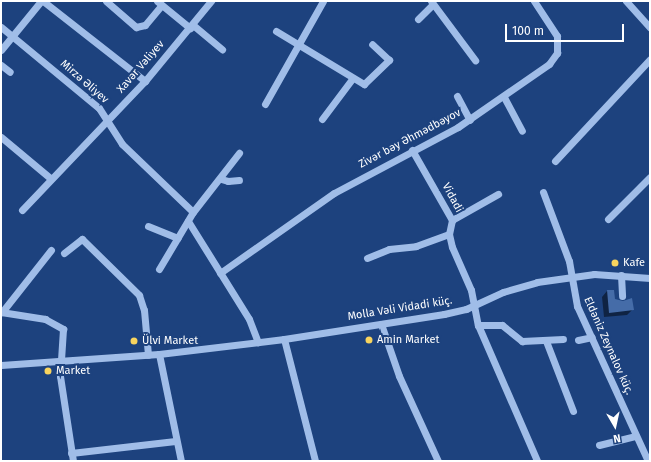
<!DOCTYPE html>
<html>
<head>
<meta charset="utf-8">
<style>
	body { margin:0 }
	#map { position:relative; width:651px; height:462px; overflow:hidden; background:#1d427e; font-family:"Fira Sans",sans-serif }
	div>[style] { position:absolute }
	.shadow>* { inset:0; background:#0007 }
	.building>* { inset:0; background:#456ca8 }
	.minor>* { height:7px; margin:-3.5px; padding:0 3.5px; transform-origin:3.5px; border-radius:3.5px; background:#a0bde8 }
	.dots>* { width:11px; height:11px; translate:-50% -50%; box-sizing:border-box; border:2px solid #1d427e; border-radius:50% }
	span { translate:-50% -50%; white-space:nowrap; text-align:center; line-height:1.15; -webkit-text-stroke:4px #1d427e; paint-order:stroke }
	.street-label { font-size:11px; color:#fff }
	.poi-label { font-size:11px; color:#fff }
	.left { translate:0 -50%; text-align:left }
	.frame { position:absolute; inset:0; border:2px solid #fff; pointer-events:none }
	.north { position:absolute; left:595px; top:406px; width:40px; height:40px; -webkit-text-stroke:3px #1d427e; paint-order:stroke; rotate:171deg; font-size:11px; font-weight:700; line-height:16px; text-align:center; color:#fff }
	.north::after { content:''; display:block; margin:auto; width:14px; height:18px; background:#fff; clip-path:polygon(50% 0,100% 100%,50% 72%,0 100%) }
	.scale { position:absolute; left:505px; top:24px; width:119px; height:18px; box-sizing:border-box; border:2px solid #fff; border-top:0; padding-left:5px; font-size:12px; line-height:14px; white-space:nowrap; color:#fff; -webkit-text-stroke:3px #1d427e; paint-order:stroke }
</style>
</head>
<body>
<div id="map">
	<div class="shadow">
		<i style="clip-path:polygon(607px 291px,613px 291px,614px 300px,623px 302px,632px 310px,627px 315px,604px 317px,602px 297px)"></i>
	</div>
	<div class="building">
		<i style="clip-path:polygon(607px 290px,614px 290px,615px 299px,623px 301px,632px 298px,634px 310px,609px 313px)"></i>
	</div>
	<div class="minor">
		<i style="left:43px;top:1px;width:130px;rotate:38.1deg"></i>
		<i style="left:106px;top:1px;width:40px;rotate:41deg"></i>
		<i style="left:136px;top:27px;width:9px;rotate:-13deg"></i>
		<i style="left:145px;top:25px;width:26px;rotate:-50deg"></i>
		<i style="left:157px;top:1px;width:43px;rotate:39.3deg"></i>
		<i style="left:431px;top:1px;width:74px;rotate:53.3deg"></i>
		<i style="left:626px;top:1px;width:36px;rotate:48deg"></i>
		<i style="left:418px;top:19px;width:21px;rotate:-45deg"></i>
		<i style="left:193px;top:25px;width:38px;rotate:40deg"></i>
		<i style="left:1px;top:27px;width:127px;rotate:39.6deg"></i>
		<i style="left:99px;top:108px;width:43px;rotate:57.4deg"></i>
		<i style="left:122px;top:144px;width:98px;rotate:43.8deg"></i>
		<i style="left:276px;top:31px;width:103px;rotate:31.1deg"></i>
		<i style="left:364px;top:84px;width:35px;rotate:-44deg"></i>
		<i style="left:389px;top:60px;width:23px;rotate:-137deg"></i>
		<i style="left:1px;top:50px;width:63px;rotate:-50.8deg"></i>
		<i style="left:1px;top:65px;width:11px;rotate:38deg"></i>
		<i style="left:457px;top:96px;width:27px;rotate:62deg"></i>
		<i style="left:504px;top:97px;width:38px;rotate:62deg"></i>
		<i style="left:265px;top:104px;width:118px;rotate:-60.6deg"></i>
		<i style="left:322px;top:119px;width:50px;rotate:-53.1deg"></i>
		<i style="left:1px;top:137px;width:64px;rotate:39.9deg"></i>
		<i style="left:412px;top:150px;width:81px;rotate:60.3deg"></i>
		<i style="left:452px;top:220px;width:14px;rotate:102deg"></i>
		<i style="left:449px;top:234px;width:13px;rotate:77deg"></i>
		<i style="left:452px;top:247px;width:47px;rotate:66.2deg"></i>
		<i style="left:471px;top:290px;width:36px;rotate:79deg"></i>
		<i style="left:478px;top:325px;width:148px;rotate:66.5deg"></i>
		<i style="left:555px;top:161px;width:139px;rotate:-47deg"></i>
		<i style="left:221px;top:179px;width:7px;rotate:16deg"></i>
		<i style="left:228px;top:181px;width:11px;rotate:-5deg"></i>
		<i style="left:543px;top:192px;width:74px;rotate:69.4deg"></i>
		<i style="left:569px;top:261px;width:46px;rotate:79.9deg"></i>
		<i style="left:577px;top:306px;width:170px;rotate:65.4deg"></i>
		<i style="left:22px;top:210px;width:178px;rotate:-46.4deg"></i>
		<i style="left:145px;top:81px;width:104px;rotate:-50.5deg"></i>
		<i style="left:608px;top:219px;width:59px;rotate:-45deg"></i>
		<i style="left:452px;top:220px;width:53px;rotate:-29.5deg"></i>
		<i style="left:188px;top:221px;width:115px;rotate:58.1deg"></i>
		<i style="left:249px;top:319px;width:25px;rotate:69deg"></i>
		<i style="left:148px;top:226px;width:32px;rotate:22deg"></i>
		<i style="left:64px;top:253px;width:23px;rotate:-38deg"></i>
		<i style="left:82px;top:239px;width:80px;rotate:44.5deg"></i>
		<i style="left:139px;top:295px;width:16px;rotate:72deg"></i>
		<i style="left:144px;top:310px;width:45px;rotate:84.9deg"></i>
		<i style="left:367px;top:258px;width:24px;rotate:-22deg"></i>
		<i style="left:389px;top:249px;width:27px;rotate:-6deg"></i>
		<i style="left:416px;top:246px;width:35px;rotate:-20deg"></i>
		<i style="left:159px;top:269px;width:66px;rotate:-59.2deg"></i>
		<i style="left:193px;top:212px;width:75px;rotate:-52.1deg"></i>
		<i style="left:220px;top:273px;width:139px;rotate:-35.1deg"></i>
		<i style="left:334px;top:193px;width:140px;rotate:-28deg"></i>
		<i style="left:458px;top:127px;width:111px;rotate:-34.7deg"></i>
		<i style="left:549px;top:64px;width:14px;rotate:-54deg"></i>
		<i style="left:557px;top:53px;width:17px;rotate:-90deg"></i>
		<i style="left:557px;top:36px;width:42px;rotate:-123.3deg"></i>
		<i style="left:621px;top:275px;width:21px;rotate:87deg"></i>
		<i style="left:1px;top:312px;width:45px;rotate:9deg"></i>
		<i style="left:45px;top:319px;width:21px;rotate:29deg"></i>
		<i style="left:63px;top:329px;width:47px;rotate:93.7deg"></i>
		<i style="left:60px;top:376px;width:86px;rotate:81.3deg"></i>
		<i style="left:2px;top:312px;width:79px;rotate:-51.7deg"></i>
		<i style="left:381px;top:324px;width:55px;rotate:70.9deg"></i>
		<i style="left:399px;top:376px;width:94px;rotate:65.4deg"></i>
		<i style="left:478px;top:325px;width:24px"></i>
		<i style="left:502px;top:325px;width:26px;rotate:39deg"></i>
		<i style="left:522px;top:341px;width:41px;rotate:-2.8deg"></i>
		<i style="left:284px;top:339px;width:126px;rotate:75.7deg"></i>
		<i style="left:578px;top:340px;width:14px;rotate:-12deg"></i>
		<i style="left:546px;top:341px;width:75px;rotate:68.9deg"></i>
		<i style="left:159px;top:354px;width:109px;rotate:78.4deg"></i>
		<i style="left:1px;top:365px;width:158px;rotate:-4deg"></i>
		<i style="left:159px;top:354px;width:126px;rotate:-6.8deg"></i>
		<i style="left:284px;top:339px;width:162px;rotate:-8.9deg"></i>
		<i style="left:444px;top:314px;width:23px;rotate:-13deg"></i>
		<i style="left:466px;top:309px;width:41px;rotate:-24.7deg"></i>
		<i style="left:503px;top:292px;width:35px;rotate:-16deg"></i>
		<i style="left:537px;top:282px;width:58px;rotate:-8deg"></i>
		<i style="left:594px;top:274px;width:56px;rotate:4.1deg"></i>
		<i style="left:599px;top:445px;width:38px;rotate:-14deg"></i>
		<i style="left:71px;top:453px;width:105px;rotate:-6.6deg"></i>
	</div>
	<div class="dots">
		<i style="left:615px;top:263px;background:#f8d45e"></i>
		<i style="left:369px;top:340px;background:#f8d45e"></i>
		<i style="left:134px;top:341px;background:#f8d45e"></i>
		<i style="left:48px;top:371px;background:#f8d45e"></i>
	</div>
	<div class="street-label">
		<span style="left:141px;top:67px;rotate:-49deg">Xavər Vəliyev</span>
		<span style="left:84px;top:82px;rotate:41deg">Mirzə Əliyev</span>
		<span style="left:410px;top:139px;rotate:-28deg">Zivər bəy Əhmədbəyov</span>
		<span style="left:452px;top:198px;rotate:62deg">Vidadi</span>
		<span style="left:400px;top:309px;rotate:-9deg">Molla Vəli Vidadi küç.</span>
		<span style="left:608px;top:346px;rotate:66deg">Eldəniz Zeynalov küç.</span>
	</div>
	<div class="poi-label">
		<span class="left" style="left:623px;top:263px">Kafe</span>
		<span class="left" style="left:377px;top:340px">Amin Market</span>
		<span class="left" style="left:142px;top:341px">Ülvi Market</span>
		<span class="left" style="left:56px;top:371px">Market</span>
	</div>
	<div class="frame"></div>
	<div class="north">N</div>
	<div class="scale">100 m</div>
</div>
</body>
</html>
